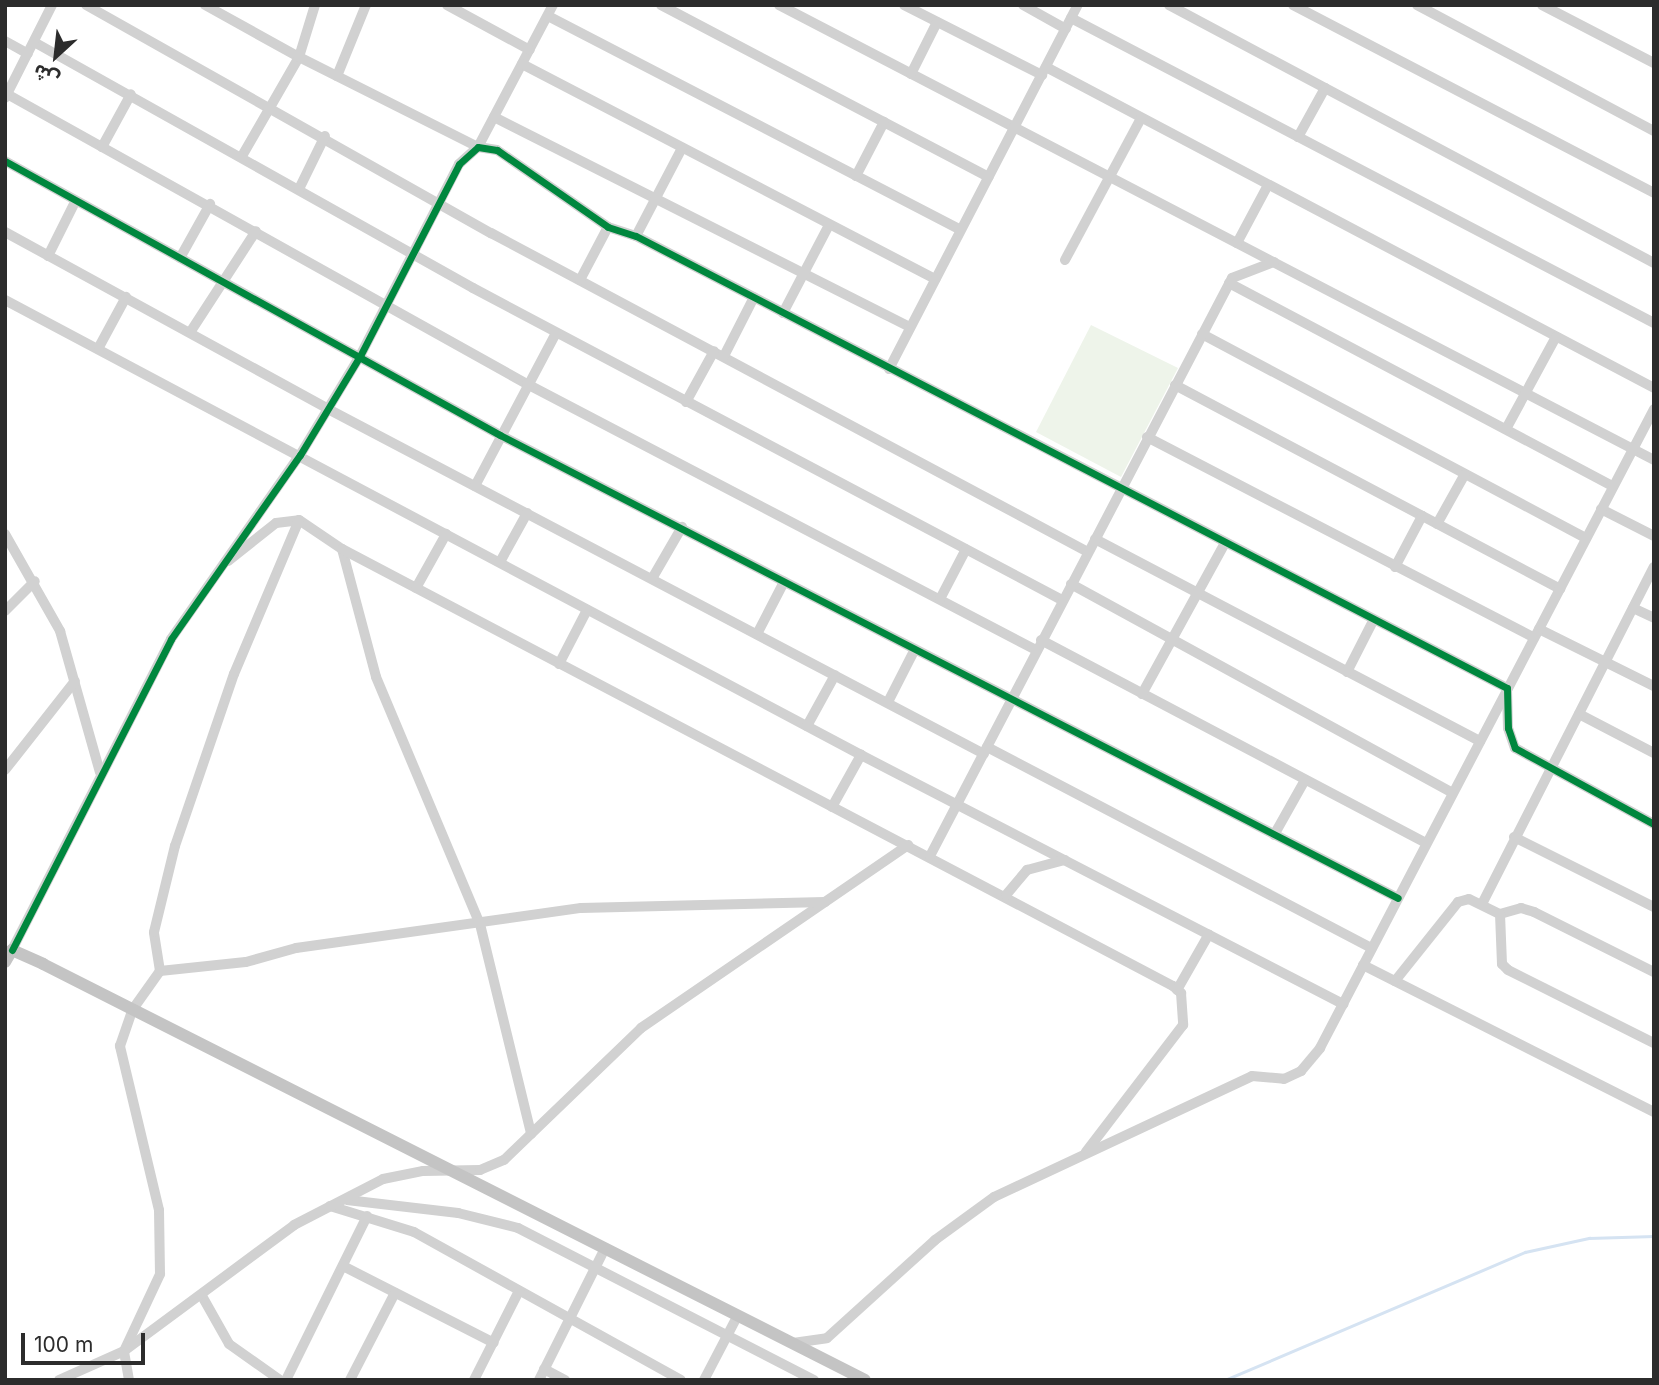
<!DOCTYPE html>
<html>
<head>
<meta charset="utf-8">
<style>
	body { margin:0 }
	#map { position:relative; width:1659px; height:1385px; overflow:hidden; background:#fff; font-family:Inter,"Noto Sans Arabic",sans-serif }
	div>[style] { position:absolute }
	.green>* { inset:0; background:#eef4ea }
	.stream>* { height:2.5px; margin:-1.25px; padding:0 1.25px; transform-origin:1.25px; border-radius:1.25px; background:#d5e3f2 }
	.minor>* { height:10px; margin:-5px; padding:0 5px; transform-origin:5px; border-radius:5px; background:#d1d1d1 }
	.major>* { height:12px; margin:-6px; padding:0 6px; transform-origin:6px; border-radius:6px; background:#c4c4c4 }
	.cycleway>* { height:7px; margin:-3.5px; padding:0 3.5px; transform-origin:3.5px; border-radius:3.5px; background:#00873e }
	span { translate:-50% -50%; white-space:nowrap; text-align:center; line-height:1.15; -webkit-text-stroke:7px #fff; paint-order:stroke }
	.frame { position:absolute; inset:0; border:7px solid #2c2c2c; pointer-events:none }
	.north { position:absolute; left:21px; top:21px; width:70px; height:70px; -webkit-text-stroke:5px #fff; paint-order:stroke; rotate:207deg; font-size:19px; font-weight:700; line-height:28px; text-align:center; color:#2c2c2c }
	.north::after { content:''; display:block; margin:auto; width:24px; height:32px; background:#2c2c2c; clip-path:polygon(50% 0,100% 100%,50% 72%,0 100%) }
	.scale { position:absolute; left:21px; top:1333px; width:124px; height:32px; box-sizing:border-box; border:4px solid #2c2c2c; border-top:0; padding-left:9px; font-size:21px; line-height:24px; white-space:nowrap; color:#2c2c2c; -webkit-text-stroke:5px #fff; paint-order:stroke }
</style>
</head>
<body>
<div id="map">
	<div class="green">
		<i style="clip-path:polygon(1091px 325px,1178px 368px,1121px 477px,1036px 432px)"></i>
	</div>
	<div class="stream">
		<i style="left:1225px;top:1380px;width:326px;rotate:-23.1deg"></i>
		<i style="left:1525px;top:1252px;width:66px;rotate:-12.3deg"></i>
		<i style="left:1589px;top:1238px;width:65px;rotate:-1.8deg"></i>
	</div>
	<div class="minor">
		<i style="left:86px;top:5px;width:465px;rotate:29.4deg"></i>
		<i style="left:491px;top:233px;width:677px;rotate:28.12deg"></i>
		<i style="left:205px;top:5px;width:107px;rotate:29deg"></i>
		<i style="left:299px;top:57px;width:114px;rotate:119.9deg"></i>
		<i style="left:315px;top:5px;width:54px;rotate:107.1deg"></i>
		<i style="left:299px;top:57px;width:200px;rotate:26.7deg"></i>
		<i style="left:478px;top:147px;width:161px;rotate:-62.2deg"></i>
		<i style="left:447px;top:5px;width:94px;rotate:28.5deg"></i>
		<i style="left:661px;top:5px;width:370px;rotate:27.7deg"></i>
		<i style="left:779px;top:5px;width:986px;rotate:27.47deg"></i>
		<i style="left:904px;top:5px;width:155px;rotate:26.9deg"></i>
		<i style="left:1023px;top:5px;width:49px;rotate:29.2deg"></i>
		<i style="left:1169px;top:5px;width:549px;rotate:28.01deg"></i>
		<i style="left:1293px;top:5px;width:407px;rotate:27.5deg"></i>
		<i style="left:1417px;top:5px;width:268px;rotate:28deg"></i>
		<i style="left:1542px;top:5px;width:126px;rotate:27.4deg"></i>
		<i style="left:548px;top:16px;width:464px;rotate:27.4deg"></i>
		<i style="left:1071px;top:18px;width:658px;rotate:27.62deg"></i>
		<i style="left:5px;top:41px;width:26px;rotate:29deg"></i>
		<i style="left:34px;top:42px;width:503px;rotate:29.26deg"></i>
		<i style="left:473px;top:288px;width:667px;rotate:27.91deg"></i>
		<i style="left:522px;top:64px;width:466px;rotate:27.5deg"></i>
		<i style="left:1046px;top:67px;width:688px;rotate:27.83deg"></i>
		<i style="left:911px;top:74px;width:58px;rotate:-63.4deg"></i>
		<i style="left:337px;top:76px;width:77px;rotate:-67.8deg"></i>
		<i style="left:7px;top:94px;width:595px;rotate:29.15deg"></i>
		<i style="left:527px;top:384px;width:574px;rotate:27.59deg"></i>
		<i style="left:5px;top:98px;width:104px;rotate:-63.2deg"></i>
		<i style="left:494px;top:117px;width:465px;rotate:26.8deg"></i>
		<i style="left:1298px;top:137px;width:56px;rotate:-61.1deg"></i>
		<i style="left:102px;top:147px;width:60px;rotate:-61.3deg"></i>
		<i style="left:5px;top:161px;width:566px;rotate:28.97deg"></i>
		<i style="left:500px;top:435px;width:1010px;rotate:27.28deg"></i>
		<i style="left:856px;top:176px;width:61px;rotate:-62.6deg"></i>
		<i style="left:299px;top:189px;width:59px;rotate:-63.9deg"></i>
		<i style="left:5px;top:232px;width:368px;rotate:28.7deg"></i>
		<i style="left:328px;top:409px;width:741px;rotate:27.74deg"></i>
		<i style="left:636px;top:236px;width:99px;rotate:-62.4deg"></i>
		<i style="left:1237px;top:243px;width:66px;rotate:-61.9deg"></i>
		<i style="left:48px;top:256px;width:60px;rotate:-63.4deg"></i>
		<i style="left:180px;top:258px;width:62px;rotate:-60.9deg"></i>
		<i style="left:1065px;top:260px;width:161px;rotate:-61.8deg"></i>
		<i style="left:580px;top:280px;width:60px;rotate:-62.2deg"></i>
		<i style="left:1229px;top:283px;width:434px;rotate:27.9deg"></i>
		<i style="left:5px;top:300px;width:969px;rotate:27.99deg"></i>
		<i style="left:861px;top:755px;width:543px;rotate:27.32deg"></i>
		<i style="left:783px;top:313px;width:99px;rotate:-62.4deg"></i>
		<i style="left:191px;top:331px;width:119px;rotate:-57deg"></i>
		<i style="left:1202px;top:334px;width:435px;rotate:28deg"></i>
		<i style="left:99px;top:347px;width:57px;rotate:-61.6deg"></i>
		<i style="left:724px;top:356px;width:66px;rotate:-63deg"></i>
		<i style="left:889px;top:369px;width:410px;rotate:-62.6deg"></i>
		<i style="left:1175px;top:385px;width:436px;rotate:27.9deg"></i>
		<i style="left:686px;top:402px;width:58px;rotate:-61.2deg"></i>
		<i style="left:1506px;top:429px;width:105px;rotate:-61.5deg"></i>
		<i style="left:1147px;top:437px;width:436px;rotate:27.4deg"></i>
		<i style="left:475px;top:486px;width:173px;rotate:-62.1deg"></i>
		<i style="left:1601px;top:509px;width:59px;rotate:27deg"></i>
		<i style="left:1437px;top:524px;width:57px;rotate:-60.8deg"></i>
		<i style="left:5px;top:534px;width:112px;rotate:60.4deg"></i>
		<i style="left:60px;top:631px;width:147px;rotate:74.2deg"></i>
		<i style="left:1095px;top:539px;width:435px;rotate:27.7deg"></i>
		<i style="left:342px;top:549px;width:132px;rotate:75.1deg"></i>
		<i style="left:376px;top:677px;width:268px;rotate:67.2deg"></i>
		<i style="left:480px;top:924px;width:216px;rotate:76.3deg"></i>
		<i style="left:228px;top:561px;width:61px;rotate:-38.4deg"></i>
		<i style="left:276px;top:523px;width:23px;rotate:-7deg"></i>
		<i style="left:299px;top:520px;width:52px;rotate:34deg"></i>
		<i style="left:342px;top:549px;width:939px;rotate:27.74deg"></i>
		<i style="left:1173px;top:986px;width:11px;rotate:41deg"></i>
		<i style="left:1181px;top:993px;width:32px;rotate:86deg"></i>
		<i style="left:1183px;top:1025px;width:160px;rotate:127.4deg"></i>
		<i style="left:500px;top:562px;width:56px;rotate:-61.1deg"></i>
		<i style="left:1395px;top:567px;width:58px;rotate:-62.1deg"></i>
		<i style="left:653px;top:577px;width:58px;rotate:-59.9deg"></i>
		<i style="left:1071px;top:584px;width:435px;rotate:28.7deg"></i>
		<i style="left:416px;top:588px;width:62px;rotate:-60.9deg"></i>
		<i style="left:940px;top:599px;width:56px;rotate:-62.5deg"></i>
		<i style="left:1633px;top:608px;width:23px;rotate:25deg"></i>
		<i style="left:5px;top:611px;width:42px;rotate:-45deg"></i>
		<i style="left:1539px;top:629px;width:128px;rotate:26.4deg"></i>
		<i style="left:757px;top:634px;width:59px;rotate:-62.6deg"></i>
		<i style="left:1041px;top:640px;width:435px;rotate:27.8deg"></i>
		<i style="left:559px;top:664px;width:61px;rotate:-62.6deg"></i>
		<i style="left:1347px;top:672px;width:59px;rotate:-63deg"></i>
		<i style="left:1142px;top:694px;width:172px;rotate:-61.2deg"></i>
		<i style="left:888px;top:702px;width:59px;rotate:-63deg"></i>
		<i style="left:1579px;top:714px;width:85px;rotate:27.5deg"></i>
		<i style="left:807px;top:726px;width:58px;rotate:-61.2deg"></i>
		<i style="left:987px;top:747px;width:434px;rotate:27.6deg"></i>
		<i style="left:5px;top:770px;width:113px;rotate:-51.8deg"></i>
		<i style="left:832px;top:807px;width:60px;rotate:-60.9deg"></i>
		<i style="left:1274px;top:835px;width:63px;rotate:-60.6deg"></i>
		<i style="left:1514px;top:837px;width:157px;rotate:26.6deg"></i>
		<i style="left:930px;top:856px;width:652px;rotate:-62.41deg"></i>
		<i style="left:1232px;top:278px;width:45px;rotate:-20.9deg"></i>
		<i style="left:1006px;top:895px;width:33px;rotate:-50deg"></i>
		<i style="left:1027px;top:870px;width:39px;rotate:-15deg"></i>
		<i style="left:1483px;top:902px;width:376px;rotate:-63deg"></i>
		<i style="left:1500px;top:914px;width:22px;rotate:-16deg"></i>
		<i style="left:1521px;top:908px;width:14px;rotate:17deg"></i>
		<i style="left:1534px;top:912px;width:134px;rotate:26.6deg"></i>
		<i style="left:12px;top:950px;width:349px;rotate:-62.9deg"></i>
		<i style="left:171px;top:639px;width:225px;rotate:-55deg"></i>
		<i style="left:300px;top:455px;width:116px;rotate:-58.8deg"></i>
		<i style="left:360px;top:356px;width:216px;rotate:-62.7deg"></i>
		<i style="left:459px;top:164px;width:25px;rotate:-42deg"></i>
		<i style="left:478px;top:147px;width:19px;rotate:9deg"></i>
		<i style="left:497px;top:150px;width:135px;rotate:34.7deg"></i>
		<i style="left:608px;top:227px;width:29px;rotate:18deg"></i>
		<i style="left:636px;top:236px;width:981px;rotate:27.43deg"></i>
		<i style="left:1507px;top:688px;width:40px;rotate:88.6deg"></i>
		<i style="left:1508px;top:728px;width:21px;rotate:71deg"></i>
		<i style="left:1515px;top:748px;width:158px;rotate:28.7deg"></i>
		<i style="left:1363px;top:965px;width:326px;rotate:26.8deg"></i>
		<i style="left:160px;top:971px;width:39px;rotate:-99deg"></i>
		<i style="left:154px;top:932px;width:89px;rotate:-76.3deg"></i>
		<i style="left:175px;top:846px;width:182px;rotate:-71.1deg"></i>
		<i style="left:234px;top:674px;width:167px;rotate:-67.1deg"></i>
		<i style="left:1395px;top:981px;width:101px;rotate:-51.4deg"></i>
		<i style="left:1458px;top:902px;width:11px;rotate:-15deg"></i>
		<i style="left:1469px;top:899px;width:34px;rotate:26deg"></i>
		<i style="left:1500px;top:914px;width:50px;rotate:87.7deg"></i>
		<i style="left:1502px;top:964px;width:8px;rotate:45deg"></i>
		<i style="left:1508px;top:970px;width:163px;rotate:26.6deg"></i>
		<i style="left:1177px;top:990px;width:64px;rotate:-60.3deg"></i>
		<i style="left:347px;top:1200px;width:112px;rotate:6.7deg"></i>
		<i style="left:458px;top:1213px;width:62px;rotate:14deg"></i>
		<i style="left:518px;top:1228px;width:333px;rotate:27.2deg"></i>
		<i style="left:330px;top:1206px;width:88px;rotate:17.2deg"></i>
		<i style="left:414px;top:1232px;width:305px;rotate:29deg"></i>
		<i style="left:343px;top:1266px;width:169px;rotate:27deg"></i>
		<i style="left:202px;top:1296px;width:55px;rotate:60.6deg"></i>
		<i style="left:229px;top:1344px;width:62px;rotate:35.2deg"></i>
		<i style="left:793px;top:1343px;width:34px;rotate:-8deg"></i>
		<i style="left:827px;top:1338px;width:146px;rotate:-42.2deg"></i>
		<i style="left:935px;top:1240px;width:73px;rotate:-36.1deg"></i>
		<i style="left:994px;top:1197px;width:285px;rotate:-25.1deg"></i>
		<i style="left:1252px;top:1076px;width:32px;rotate:5deg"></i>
		<i style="left:1284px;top:1079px;width:19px;rotate:-25deg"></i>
		<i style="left:1301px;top:1071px;width:30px;rotate:-50deg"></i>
		<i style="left:1320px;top:1048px;width:721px;rotate:-62.4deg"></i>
		<i style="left:544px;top:1369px;width:24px;rotate:28deg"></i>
		<i style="left:59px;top:1380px;width:71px;rotate:-24deg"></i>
		<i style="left:124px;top:1351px;width:212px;rotate:-36.5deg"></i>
		<i style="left:294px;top:1225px;width:100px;rotate:-27.3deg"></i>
		<i style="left:383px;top:1179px;width:41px;rotate:-11.3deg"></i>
		<i style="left:423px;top:1171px;width:57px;rotate:-1deg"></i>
		<i style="left:480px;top:1170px;width:26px;rotate:-23deg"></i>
		<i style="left:504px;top:1160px;width:190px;rotate:-43.9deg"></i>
		<i style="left:641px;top:1028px;width:324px;rotate:-34.4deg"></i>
		<i style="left:129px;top:1380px;width:29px;rotate:-100deg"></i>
		<i style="left:124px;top:1351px;width:85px;rotate:-64.9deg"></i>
		<i style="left:160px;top:1274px;width:64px;rotate:-90.9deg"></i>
		<i style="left:159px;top:1210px;width:169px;rotate:-103.4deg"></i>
		<i style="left:120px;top:1046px;width:39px;rotate:-71deg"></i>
		<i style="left:133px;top:1009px;width:47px;rotate:-54.6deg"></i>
		<i style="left:160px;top:971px;width:86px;rotate:-6deg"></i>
		<i style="left:246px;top:962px;width:52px;rotate:-15.6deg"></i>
		<i style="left:296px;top:948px;width:288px;rotate:-8deg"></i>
		<i style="left:581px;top:908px;width:244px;rotate:-1.4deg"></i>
		<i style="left:286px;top:1380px;width:183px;rotate:-63.7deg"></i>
		<i style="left:350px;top:1380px;width:98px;rotate:-62.7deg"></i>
		<i style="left:474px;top:1380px;width:100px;rotate:-63.2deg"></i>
		<i style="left:539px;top:1380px;width:148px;rotate:-63.4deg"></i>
		<i style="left:704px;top:1380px;width:73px;rotate:-62.4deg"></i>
	</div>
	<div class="major">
		<i style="left:5px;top:962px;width:14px;rotate:-60deg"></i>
		<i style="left:12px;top:950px;width:34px;rotate:24deg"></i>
		<i style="left:43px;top:964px;width:921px;rotate:26.84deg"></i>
	</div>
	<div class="cycleway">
		<i style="left:5px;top:161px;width:566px;rotate:28.97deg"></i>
		<i style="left:500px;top:435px;width:1010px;rotate:27.28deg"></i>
		<i style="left:12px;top:950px;width:349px;rotate:-62.9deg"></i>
		<i style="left:171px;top:639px;width:225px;rotate:-55deg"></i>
		<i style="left:300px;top:455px;width:116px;rotate:-58.8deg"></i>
		<i style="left:360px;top:356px;width:216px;rotate:-62.7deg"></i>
		<i style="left:459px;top:164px;width:25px;rotate:-42deg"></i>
		<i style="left:478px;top:147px;width:19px;rotate:9deg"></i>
		<i style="left:497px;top:150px;width:135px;rotate:34.7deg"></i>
		<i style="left:608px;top:227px;width:29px;rotate:18deg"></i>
		<i style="left:636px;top:236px;width:981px;rotate:27.43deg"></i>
		<i style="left:1507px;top:688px;width:40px;rotate:88.6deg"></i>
		<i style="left:1508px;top:728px;width:21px;rotate:71deg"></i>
		<i style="left:1515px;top:748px;width:158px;rotate:28.7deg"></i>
	</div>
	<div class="frame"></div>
	<div class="north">ش</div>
	<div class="scale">100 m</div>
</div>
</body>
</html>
